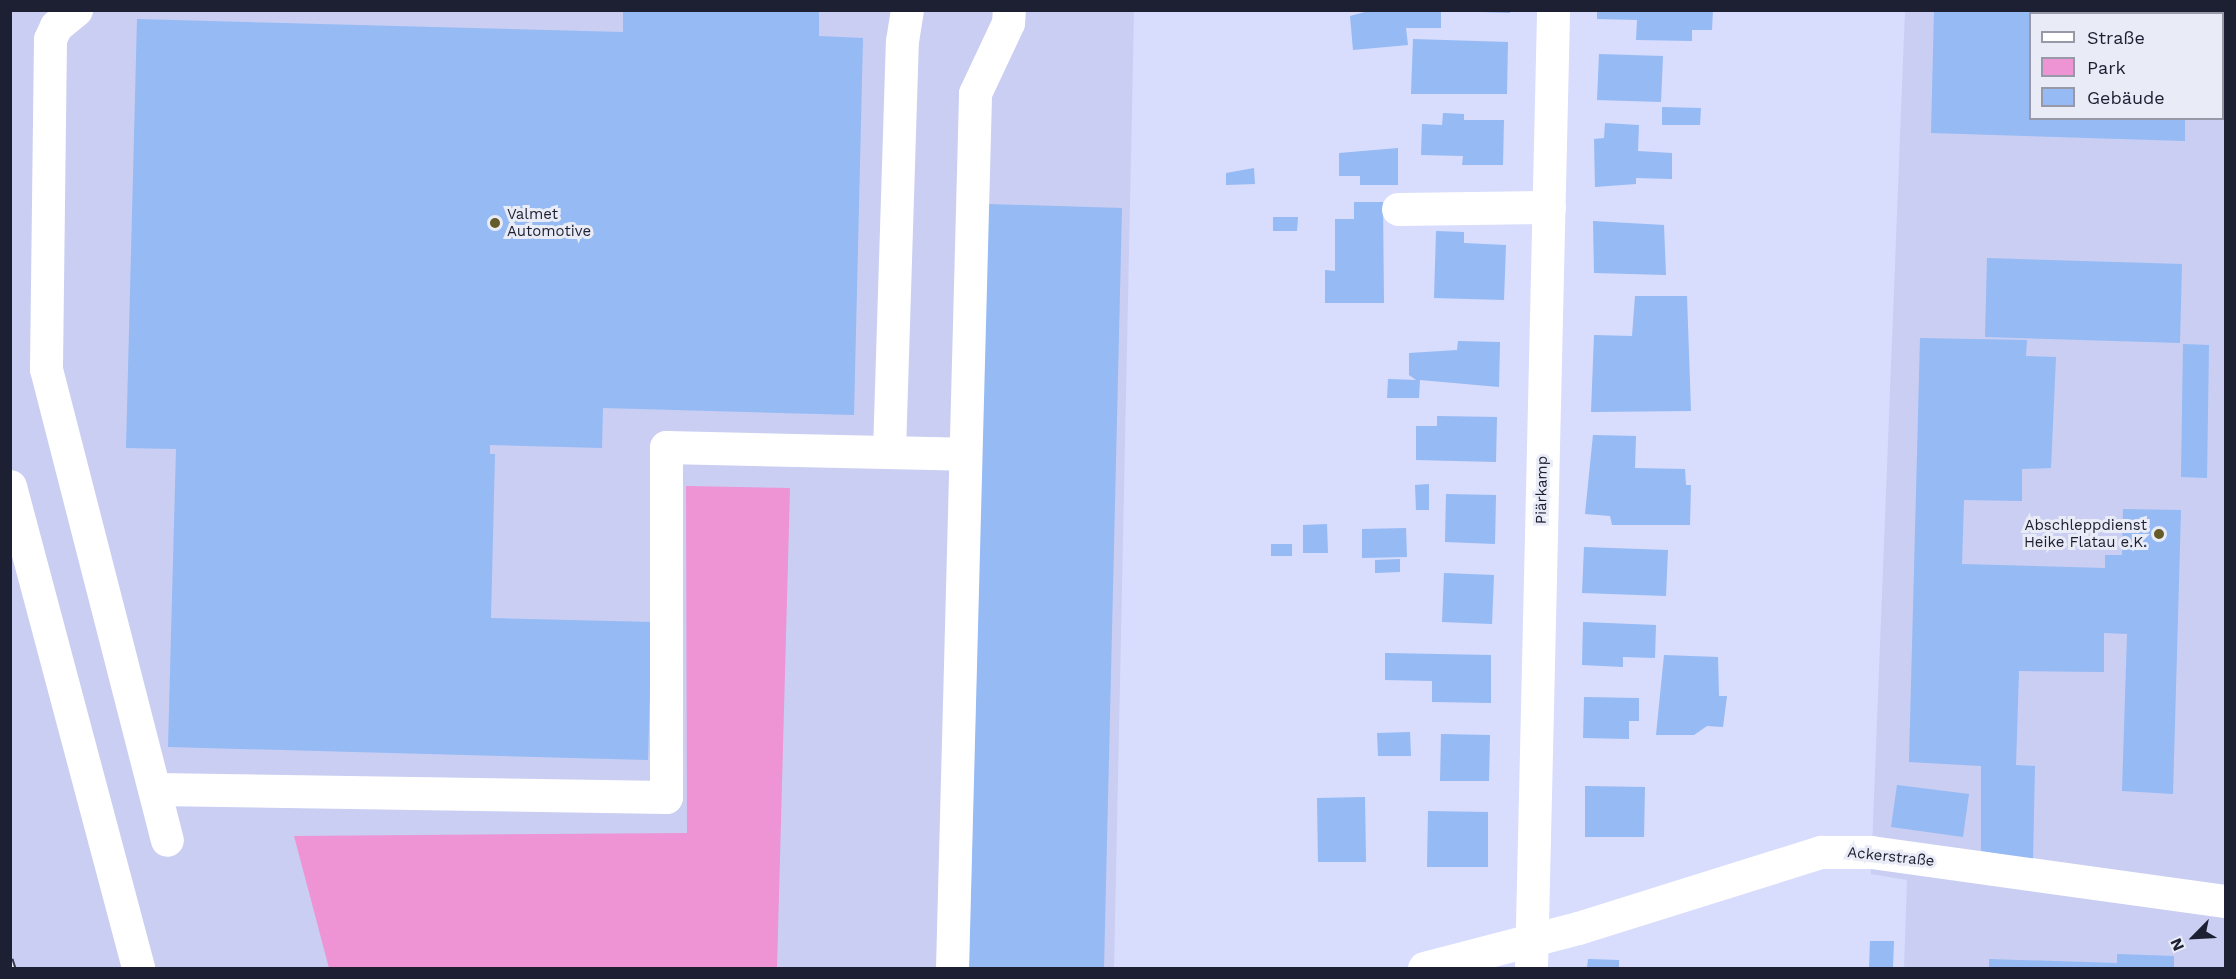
<!DOCTYPE html>
<html>
<head>
<meta charset="utf-8">
<style>
	body { margin:0 }
	#map { position:relative; width:2236px; height:979px; overflow:hidden; background:#d8dcfd; font-family:"Work Sans",sans-serif }
	div>[style] { position:absolute }
	.built>* { inset:0; background:#c9cef2 }
	.green>* { inset:0; background:#ee93d3 }
	.building>* { inset:0; background:#95baf4 }
	.minor>* { height:33px; margin:-16.5px; padding:0 16.5px; transform-origin:16.5px; border-radius:16.5px; background:#fff }
	.rail>* { height:7px; margin-top:-3.5px; transform-origin:0; background:repeating-linear-gradient(90deg,#e9ebf6 0 14px,#35374c 0 28px); box-sizing:border-box; border-block:2px solid #35374c }
	.dots>* { width:16px; height:16px; translate:-50% -50%; box-sizing:border-box; border:3px solid #e9ebf6; border-radius:50% }
	span { translate:-50% -50%; white-space:nowrap; text-align:center; line-height:1.15; -webkit-text-stroke:6px #e9ebf6; paint-order:stroke }
	.poi-label { font-size:15px; color:#1d1f32 }
	.left { translate:0 -50%; text-align:left }
	.right { translate:-100% -50%; text-align:right }
	.street-label { font-size:15px; color:#1d1f32 }
	.frame { position:absolute; inset:0; border:12px solid #1d1f32; pointer-events:none }
	.legend { position:absolute; left:2029px; top:12px; width:195px; height:108px; box-sizing:border-box; background:#e9ebf6; border:2px solid #9799a8; margin:0; padding:8px 10px; list-style:none; font-size:18px; color:#1d1f32 }
	.legend li { display:flex; align-items:center; gap:12px; height:30px }
	.legend b { width:30px; border:2px solid #9799a8 }
	.north { position:absolute; left:2164px; top:907px; width:60px; height:60px; -webkit-text-stroke:4px #e9ebf6; paint-order:stroke; rotate:246deg; font-size:16px; font-weight:700; line-height:24px; text-align:center; color:#1d1f32 }
	.north::after { content:''; display:block; margin:auto; width:21px; height:27px; background:#1d1f32; clip-path:polygon(50% 0,100% 100%,50% 72%,0 100%) }
</style>
</head>
<body>
<div id="map">
	<div class="built">
		<i style="clip-path:polygon(10px 11px,1134px 11px,1114px 968px,11px 968px)"></i>
		<i style="clip-path:polygon(evenodd,1905px 11px,2225px 11px,2225px 968px,1904px 968px,1907px 880px,1871px 874px,1905px 11px,2030px 14px,2222px 14px,2222px 118px,2030px 118px,2030px 14px)"></i>
	</div>
	<div class="green">
		<i style="clip-path:polygon(686px 486px,790px 488px,777px 968px,329px 968px,294px 836px,687px 833px)"></i>
	</div>
	<div class="building">
		<i style="clip-path:polygon(623px 10px,819px 10px,819px 36px,863px 38px,854px 415px,603px 408px,602px 448px,490px 445px,490px 454px,495px 454px,491px 618px,652px 622px,648px 760px,168px 747px,176px 449px,126px 448px,137px 19px,623px 32px)"></i>
		<i style="clip-path:polygon(1372px 10px,1441px 10px,1441px 28px,1406px 28px,1408px 45px,1353px 50px,1350px 16px)"></i>
		<i style="clip-path:polygon(1479px 10px,1510px 10px,1510px 13px,1479px 12px)"></i>
		<i style="clip-path:polygon(1597px 10px,1713px 10px,1712px 30px,1692px 30px,1692px 41px,1636px 40px,1637px 20px,1597px 19px)"></i>
		<i style="clip-path:polygon(1934px 10px,2172px 10px,2030px 14px,2030px 118px,2185px 118px,2185px 141px,1931px 133px)"></i>
		<i style="clip-path:polygon(1413px 39px,1508px 42px,1507px 94px,1411px 94px)"></i>
		<i style="clip-path:polygon(1599px 54px,1663px 56px,1661px 102px,1597px 100px)"></i>
		<i style="clip-path:polygon(1662px 107px,1701px 108px,1700px 125px,1662px 125px)"></i>
		<i style="clip-path:polygon(1443px 113px,1464px 114px,1464px 120px,1504px 120px,1503px 165px,1462px 165px,1463px 156px,1421px 155px,1422px 124px,1442px 125px)"></i>
		<i style="clip-path:polygon(1605px 123px,1639px 125px,1638px 151px,1672px 153px,1672px 179px,1636px 178px,1636px 184px,1595px 187px,1594px 139px,1604px 138px)"></i>
		<i style="clip-path:polygon(1398px 148px,1398px 185px,1360px 185px,1360px 176px,1339px 176px,1339px 153px)"></i>
		<i style="clip-path:polygon(1254px 168px,1255px 184px,1226px 185px,1226px 173px)"></i>
		<i style="clip-path:polygon(1354px 202px,1383px 202px,1384px 303px,1325px 303px,1325px 270px,1335px 271px,1335px 219px,1354px 219px)"></i>
		<i style="clip-path:polygon(988px 204px,1122px 208px,1104px 968px,969px 968px)"></i>
		<i style="clip-path:polygon(1273px 217px,1298px 217px,1297px 231px,1273px 231px)"></i>
		<i style="clip-path:polygon(1593px 221px,1664px 225px,1666px 275px,1594px 273px)"></i>
		<i style="clip-path:polygon(1436px 231px,1464px 232px,1464px 243px,1506px 245px,1504px 300px,1434px 298px)"></i>
		<i style="clip-path:polygon(1987px 258px,2182px 264px,2180px 343px,1985px 337px)"></i>
		<i style="clip-path:polygon(1635px 296px,1687px 296px,1691px 411px,1591px 412px,1594px 335px,1632px 336px)"></i>
		<i style="clip-path:polygon(1920px 338px,2027px 340px,2026px 356px,2056px 357px,2051px 468px,2022px 469px,2022px 501px,1964px 500px,1962px 564px,2105px 568px,2105px 555px,2122px 555px,2123px 509px,2181px 510px,2173px 794px,2122px 791px,2127px 634px,2104px 633px,2104px 672px,2019px 671px,2016px 765px,2035px 766px,2033px 860px,1981px 851px,1981px 766px,1909px 762px)"></i>
		<i style="clip-path:polygon(1458px 341px,1500px 342px,1499px 387px,1420px 380px,1419px 398px,1387px 398px,1388px 379px,1416px 380px,1409px 375px,1409px 353px,1457px 350px)"></i>
		<i style="clip-path:polygon(2183px 344px,2209px 345px,2207px 478px,2181px 477px)"></i>
		<i style="clip-path:polygon(1437px 416px,1497px 417px,1496px 462px,1416px 460px,1416px 426px,1437px 426px)"></i>
		<i style="clip-path:polygon(1593px 435px,1636px 436px,1635px 468px,1685px 469px,1686px 485px,1691px 485px,1690px 525px,1612px 525px,1610px 516px,1585px 514px)"></i>
		<i style="clip-path:polygon(1429px 484px,1429px 510px,1416px 510px,1415px 485px)"></i>
		<i style="clip-path:polygon(1446px 494px,1496px 495px,1495px 544px,1445px 542px)"></i>
		<i style="clip-path:polygon(1327px 524px,1328px 553px,1303px 553px,1303px 525px)"></i>
		<i style="clip-path:polygon(1406px 528px,1407px 557px,1362px 558px,1362px 529px)"></i>
		<i style="clip-path:polygon(1271px 544px,1292px 544px,1292px 556px,1271px 556px)"></i>
		<i style="clip-path:polygon(1584px 547px,1668px 550px,1666px 596px,1582px 593px)"></i>
		<i style="clip-path:polygon(1400px 559px,1400px 572px,1375px 573px,1375px 560px)"></i>
		<i style="clip-path:polygon(1444px 573px,1494px 575px,1492px 624px,1442px 622px)"></i>
		<i style="clip-path:polygon(1583px 622px,1656px 625px,1655px 658px,1623px 657px,1623px 667px,1582px 665px)"></i>
		<i style="clip-path:polygon(1385px 653px,1491px 655px,1491px 703px,1432px 702px,1432px 681px,1385px 680px)"></i>
		<i style="clip-path:polygon(1664px 655px,1718px 657px,1719px 696px,1727px 696px,1723px 727px,1707px 726px,1694px 735px,1656px 735px)"></i>
		<i style="clip-path:polygon(1584px 697px,1639px 698px,1639px 721px,1629px 721px,1629px 739px,1583px 738px)"></i>
		<i style="clip-path:polygon(1410px 732px,1411px 756px,1378px 756px,1377px 733px)"></i>
		<i style="clip-path:polygon(1441px 734px,1490px 735px,1489px 781px,1440px 781px)"></i>
		<i style="clip-path:polygon(1897px 785px,1969px 794px,1963px 837px,1891px 827px)"></i>
		<i style="clip-path:polygon(1585px 786px,1645px 787px,1644px 837px,1585px 837px)"></i>
		<i style="clip-path:polygon(1365px 797px,1366px 862px,1318px 862px,1317px 798px)"></i>
		<i style="clip-path:polygon(1428px 811px,1488px 812px,1488px 867px,1427px 867px)"></i>
		<i style="clip-path:polygon(1870px 941px,1894px 941px,1893px 968px,1869px 968px)"></i>
		<i style="clip-path:polygon(2117px 954px,2174px 956px,2174px 968px,1989px 968px,1989px 959px,2117px 963px)"></i>
		<i style="clip-path:polygon(1588px 959px,1619px 960px,1619px 968px,1587px 968px)"></i>
	</div>
	<div class="minor">
		<i style="left:76px;top:10px;width:26px;rotate:141deg"></i>
		<i style="left:56px;top:26px;width:14px;rotate:115deg"></i>
		<i style="left:50px;top:39px;width:330px;rotate:90.7deg"></i>
		<i style="left:46px;top:369px;width:486px;rotate:75.6deg"></i>
		<i style="left:1398px;top:209px;width:151px;rotate:-0.8deg"></i>
		<i style="left:889px;top:451px;width:410px;rotate:-88.2deg"></i>
		<i style="left:902px;top:41px;width:31px;rotate:-81deg"></i>
		<i style="left:10px;top:486px;width:499px;rotate:75.1deg"></i>
		<i style="left:154px;top:789px;width:512px;rotate:0.9deg"></i>
		<i style="left:666px;top:797px;width:350px;rotate:-90deg"></i>
		<i style="left:666px;top:447px;width:298px;rotate:1.3deg"></i>
		<i style="left:952px;top:968px;width:875px;rotate:-88.49deg"></i>
		<i style="left:975px;top:93px;width:77px;rotate:-64.8deg"></i>
		<i style="left:1008px;top:23px;width:13px;rotate:-86deg"></i>
		<i style="left:1424px;top:968px;width:159px;rotate:-14.6deg"></i>
		<i style="left:1578px;top:928px;width:255px;rotate:-17.4deg"></i>
		<i style="left:1821px;top:852px;width:50px"></i>
		<i style="left:1871px;top:852px;width:358px;rotate:7.9deg"></i>
		<i style="left:1531px;top:968px;width:958px;rotate:-88.68deg"></i>
	</div>
	<div class="rail">
		<i style="left:10px;top:959px;width:9px;rotate:72deg"></i>
	</div>
	<div class="dots">
		<i style="left:495px;top:223px;background:#655b28"></i>
		<i style="left:2159px;top:534px;background:#655b28"></i>
	</div>
	<div class="poi-label">
		<span class="left" style="left:507px;top:223px">Valmet<br>Automotive</span>
		<span class="right" style="left:2147px;top:534px">Abschleppdienst<br>Heike Flatau e.K.</span>
	</div>
	<div class="street-label">
		<span style="left:1542px;top:490px;rotate:-89deg">Piärkamp</span>
		<span style="left:1891px;top:857px;rotate:6deg">Ackerstraße</span>
	</div>
	<div class="frame"></div>
	<ul class="legend">
	<li><b style="height:8px;background:#fff"></b>Straße</li>
	<li><b style="height:16px;background:#ee93d3"></b>Park</li>
	<li><b style="height:16px;background:#95baf4"></b>Gebäude</li>
	</ul>
	<div class="north">N</div>
</div>
</body>
</html>
